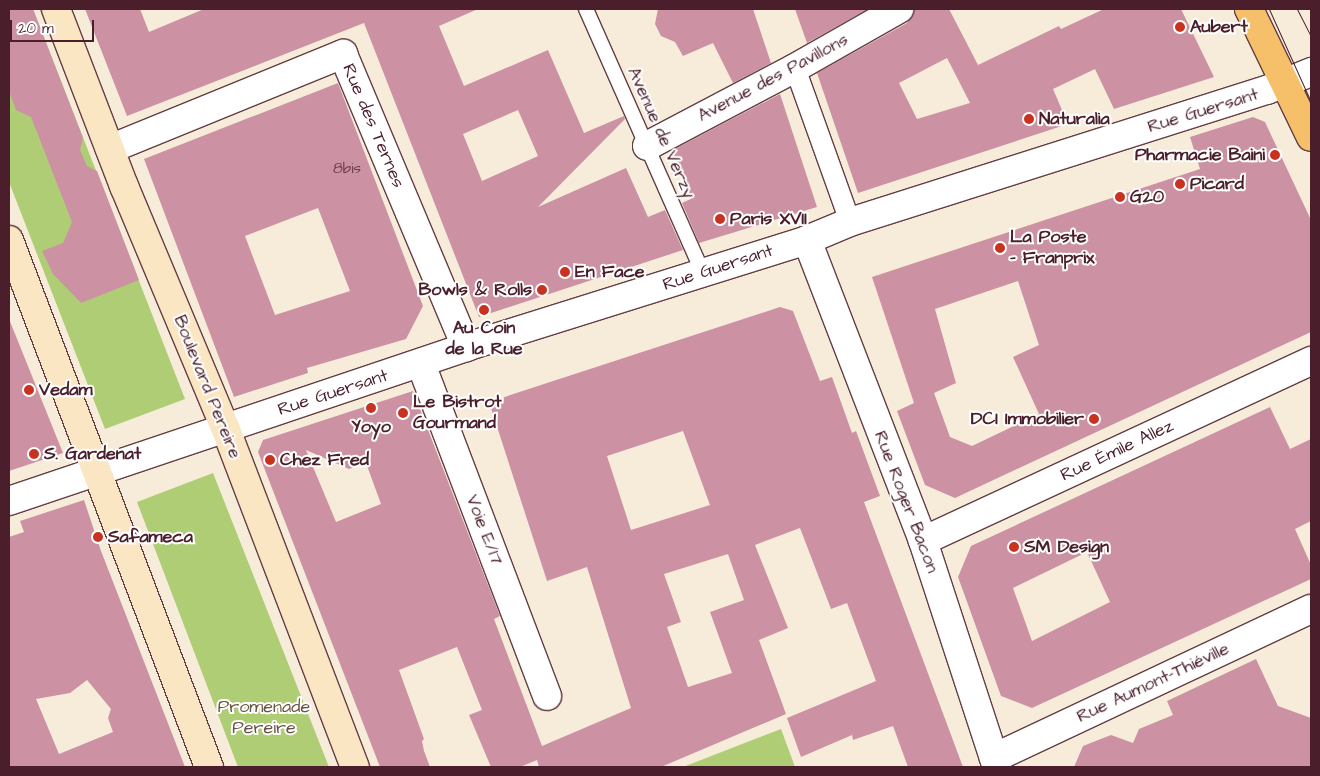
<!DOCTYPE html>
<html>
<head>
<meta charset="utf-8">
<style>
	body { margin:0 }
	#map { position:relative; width:1320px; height:776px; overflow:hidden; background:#f7ecda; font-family:"Architects Daughter",sans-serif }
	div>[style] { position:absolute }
	.green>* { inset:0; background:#aecd75 }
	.building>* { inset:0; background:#cc92a4 }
	.roads { filter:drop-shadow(1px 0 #643e45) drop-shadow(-1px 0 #643e45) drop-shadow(0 1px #643e45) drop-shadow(0 -1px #643e45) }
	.service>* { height:14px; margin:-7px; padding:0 7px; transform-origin:7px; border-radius:7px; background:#fff }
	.pedestrian>* { height:20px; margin:-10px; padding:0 10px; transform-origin:10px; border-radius:10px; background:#fff }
	.minor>* { height:28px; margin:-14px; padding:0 14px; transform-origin:14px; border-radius:14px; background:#fff }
	.secondary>* { height:28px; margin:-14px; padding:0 14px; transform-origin:14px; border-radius:14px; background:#fbe6c4 }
	.primary>* { height:28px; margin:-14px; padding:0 14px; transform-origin:14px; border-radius:14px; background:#f6c06b }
	.tram>* { height:1px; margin:-0.5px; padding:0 0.5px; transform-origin:0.5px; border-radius:0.5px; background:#4a1f2b }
	.dots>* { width:14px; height:14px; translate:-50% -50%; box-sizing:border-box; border:2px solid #fff; border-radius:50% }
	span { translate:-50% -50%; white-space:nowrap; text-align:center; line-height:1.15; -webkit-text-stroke:4px #fff; paint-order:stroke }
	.number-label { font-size:15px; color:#6a3c49 }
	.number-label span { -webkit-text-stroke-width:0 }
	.poi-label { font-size:18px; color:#4a1f2b; font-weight:700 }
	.left { translate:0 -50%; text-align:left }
	.right { translate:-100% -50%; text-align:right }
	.street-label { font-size:18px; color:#4a1f2b }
	.park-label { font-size:18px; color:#685341 }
	.frame { position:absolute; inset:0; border:10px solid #4a1f2b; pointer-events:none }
	.scale { position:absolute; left:10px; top:20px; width:84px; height:22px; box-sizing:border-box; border:2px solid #4a1f2b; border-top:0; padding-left:6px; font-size:15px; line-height:18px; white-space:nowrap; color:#4a1f2b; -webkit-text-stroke:4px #fff; paint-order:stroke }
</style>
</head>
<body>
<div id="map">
	<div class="green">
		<i style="clip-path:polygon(9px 9px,33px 9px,185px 399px,105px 429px,9px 182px)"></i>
		<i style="clip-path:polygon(213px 473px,329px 767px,238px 767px,137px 502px)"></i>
		<i style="clip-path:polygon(781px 729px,795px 767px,683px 767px)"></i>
	</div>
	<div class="building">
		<i style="clip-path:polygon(9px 9px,33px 9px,83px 138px,80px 150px,87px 166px,97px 171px,139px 280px,81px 303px,53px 274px,42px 251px,63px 243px,72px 222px,31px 117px,16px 110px,9px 91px)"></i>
		<i style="clip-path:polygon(evenodd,85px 9px,140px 9px,149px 32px,204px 9px,478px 9px,439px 26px,464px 86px,548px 50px,584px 133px,624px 116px,625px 119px,538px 207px,626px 168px,648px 217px,665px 210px,683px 250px,479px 317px,364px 23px,127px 116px,85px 9px,518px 110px,538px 156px,482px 181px,463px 134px,518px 110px)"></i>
		<i style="clip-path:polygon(658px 9px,753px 9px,771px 63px,733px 83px,713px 43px,683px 56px,675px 42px,661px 36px,655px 24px)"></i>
		<i style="clip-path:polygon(795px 9px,868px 9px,807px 43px)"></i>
		<i style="clip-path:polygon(evenodd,915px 9px,949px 9px,978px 65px,1059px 26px,1061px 29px,1104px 9px,1181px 9px,1214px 77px,1114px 109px,1095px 69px,1053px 89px,1068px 124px,858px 193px,817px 73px,907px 23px,915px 9px,947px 58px,970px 103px,917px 119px,899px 83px,947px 58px)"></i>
		<i style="clip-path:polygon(evenodd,338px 83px,423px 306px,406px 339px,307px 368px,308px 373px,234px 397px,144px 159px,338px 83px,318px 208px,350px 291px,275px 315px,245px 236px,318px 208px)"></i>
		<i style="clip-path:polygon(780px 94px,817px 207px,699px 243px,682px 203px,691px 199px,671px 151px)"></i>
		<i style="clip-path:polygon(evenodd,1253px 117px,1265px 122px,1311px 220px,1311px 332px,955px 498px,925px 485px,897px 411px,914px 403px,872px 277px,1200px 169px,1190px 137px,1253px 117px,1018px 281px,1039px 345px,1013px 357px,1039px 414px,972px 446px,950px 437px,934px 393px,956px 383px,935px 309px,1018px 281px)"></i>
		<i style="clip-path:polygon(evenodd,780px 307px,793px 311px,820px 381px,832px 377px,852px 433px,856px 431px,880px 496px,864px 502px,963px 767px,908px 767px,893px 726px,853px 740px,852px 735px,801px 757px,787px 718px,876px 681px,847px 603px,831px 609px,800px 528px,755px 545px,788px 628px,759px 640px,786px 714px,661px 767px,539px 767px,537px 760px,520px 767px,491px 767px,469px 715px,482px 710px,457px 647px,399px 670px,424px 739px,422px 741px,424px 751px,430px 767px,380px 767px,258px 452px,263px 440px,413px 391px,500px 616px,494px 619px,542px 746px,631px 708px,587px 567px,547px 581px,489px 402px,780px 307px,683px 431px,710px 505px,631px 530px,607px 456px,683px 431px,780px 307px,306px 450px,349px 469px,366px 463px,381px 504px,336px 522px,306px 450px,780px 307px,728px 554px,744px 600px,710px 612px,732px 673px,688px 687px,667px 627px,681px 622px,664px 574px,728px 554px)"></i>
		<i style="clip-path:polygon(9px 319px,63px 453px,9px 471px)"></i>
		<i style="clip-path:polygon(evenodd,1270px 407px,1290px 449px,1311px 439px,1311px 521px,1295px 529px,1311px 565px,1311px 579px,1032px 708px,1001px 696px,958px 577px,971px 546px,1270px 407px,1087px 552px,1110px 602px,1032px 641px,1013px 588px,1087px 552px)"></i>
		<i style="clip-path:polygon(evenodd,84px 500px,101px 551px,185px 767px,9px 767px,9px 537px,24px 532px,20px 521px,84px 500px,87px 680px,111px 709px,108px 718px,113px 732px,59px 754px,36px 699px,70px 693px,87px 680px)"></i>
		<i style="clip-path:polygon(1256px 659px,1278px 706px,1311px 718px,1311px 767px,1074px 767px,1083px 746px,1111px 735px,1133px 743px,1139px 729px,1173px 715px,1167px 701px)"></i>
	</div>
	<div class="roads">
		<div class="service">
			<i style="left:586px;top:9px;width:289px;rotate:66.1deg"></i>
		</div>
		<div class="pedestrian">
			<i style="left:795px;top:68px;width:164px;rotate:70.3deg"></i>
		</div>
		<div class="minor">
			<i style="left:647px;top:146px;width:167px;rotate:-27.8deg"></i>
			<i style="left:795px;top:68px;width:120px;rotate:-29.6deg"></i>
			<i style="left:110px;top:149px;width:252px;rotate:-22.2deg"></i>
			<i style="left:343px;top:54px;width:318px;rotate:67.2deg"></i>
			<i style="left:807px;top:240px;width:323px;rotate:68.9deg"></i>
			<i style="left:923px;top:541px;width:238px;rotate:71.9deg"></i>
			<i style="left:421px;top:364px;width:355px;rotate:69.2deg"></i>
			<i style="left:9px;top:501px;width:482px;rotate:-18.6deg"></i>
			<i style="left:466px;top:347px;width:357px;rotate:-17.4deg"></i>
			<i style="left:807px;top:240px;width:47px;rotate:-22.7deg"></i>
			<i style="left:850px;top:222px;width:437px;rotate:-17.6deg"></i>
			<i style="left:1267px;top:90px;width:48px;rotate:-22.2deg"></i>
			<i style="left:923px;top:541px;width:428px;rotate:-24.9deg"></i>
			<i style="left:994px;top:758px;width:350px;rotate:-25.2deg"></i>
		</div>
		<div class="secondary">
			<i style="left:56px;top:9px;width:190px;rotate:69deg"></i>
			<i style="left:124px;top:186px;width:261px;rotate:67.3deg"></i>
			<i style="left:225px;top:427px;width:364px;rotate:69.1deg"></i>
			<i style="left:9px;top:240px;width:564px;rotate:69.22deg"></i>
		</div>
		<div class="primary">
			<i style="left:1249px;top:9px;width:142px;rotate:64.2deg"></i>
		</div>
	</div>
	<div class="tram">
		<i style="left:1269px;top:9px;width:102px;rotate:65.7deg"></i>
		<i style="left:1297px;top:9px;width:31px;rotate:63deg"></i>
	</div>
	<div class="dots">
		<i style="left:1180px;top:27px;background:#c8321e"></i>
		<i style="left:1029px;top:119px;background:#c8321e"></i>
		<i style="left:1275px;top:155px;background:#c8321e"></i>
		<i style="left:1180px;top:184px;background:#c8321e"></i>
		<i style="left:1120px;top:197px;background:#c8321e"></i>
		<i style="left:720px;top:219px;background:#c8321e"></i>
		<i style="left:1000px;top:248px;background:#c8321e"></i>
		<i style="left:565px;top:272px;background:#c8321e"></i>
		<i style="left:542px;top:290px;background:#c8321e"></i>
		<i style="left:484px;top:310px;background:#c8321e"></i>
		<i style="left:29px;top:390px;background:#c8321e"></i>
		<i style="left:371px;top:408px;background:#c8321e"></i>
		<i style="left:403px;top:413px;background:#c8321e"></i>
		<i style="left:1094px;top:419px;background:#c8321e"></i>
		<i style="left:34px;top:454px;background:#c8321e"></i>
		<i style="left:270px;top:460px;background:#c8321e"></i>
		<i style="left:98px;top:537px;background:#c8321e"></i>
		<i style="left:1014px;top:547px;background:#c8321e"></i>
	</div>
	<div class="number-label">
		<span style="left:347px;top:169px">8bis</span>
	</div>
	<div class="poi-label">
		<span class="left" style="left:1190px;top:27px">Aubert</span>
		<span class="left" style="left:1039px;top:119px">Naturalia</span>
		<span class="right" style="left:1265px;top:155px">Pharmacie Baini</span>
		<span class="left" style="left:1190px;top:184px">Picard</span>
		<span class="left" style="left:1130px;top:197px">G20</span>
		<span class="left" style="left:730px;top:219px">Paris XVII</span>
		<span class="left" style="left:1010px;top:248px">La Poste<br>- Franprix</span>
		<span class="left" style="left:575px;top:272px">En Face</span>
		<span class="right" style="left:532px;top:290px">Bowls &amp; Rolls</span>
		<span style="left:484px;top:339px">Au Coin<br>de la Rue</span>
		<span class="left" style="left:39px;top:390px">Vedam</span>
		<span class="left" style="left:413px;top:413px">Le Bistrot<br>Gourmand</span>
		<span class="right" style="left:1084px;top:419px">DCI Immobilier</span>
		<span style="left:371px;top:427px">Yoyo</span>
		<span class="left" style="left:44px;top:454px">S. Gardenat</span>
		<span class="left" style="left:280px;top:460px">Chez Fred</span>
		<span class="left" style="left:108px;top:537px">Safameca</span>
		<span class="left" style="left:1024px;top:547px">SM Design</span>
	</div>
	<div class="street-label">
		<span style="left:773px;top:78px;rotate:-28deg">Avenue des Pavillons</span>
		<span style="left:1203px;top:111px;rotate:-17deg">Rue Guersant</span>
		<span style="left:373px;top:126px;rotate:67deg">Rue des Ternes</span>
		<span style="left:661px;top:133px;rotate:66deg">Avenue de Verzy</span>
		<span style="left:718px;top:268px;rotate:-18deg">Rue Guersant</span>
		<span style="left:207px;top:387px;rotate:68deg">Boulevard Pereire</span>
		<span style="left:333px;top:393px;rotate:-18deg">Rue Guersant</span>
		<span style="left:1117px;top:451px;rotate:-25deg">Rue Émile Allez</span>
		<span style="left:906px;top:502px;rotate:69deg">Rue Roger Bacon</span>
		<span style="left:484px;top:530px;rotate:69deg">Voie E/17</span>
		<span style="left:1153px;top:683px;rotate:-25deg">Rue Aumont-Thiéville</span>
	</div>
	<div class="park-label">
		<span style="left:264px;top:718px">Promenade<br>Pereire</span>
	</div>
	<div class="frame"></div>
	<div class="scale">20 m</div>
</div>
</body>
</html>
